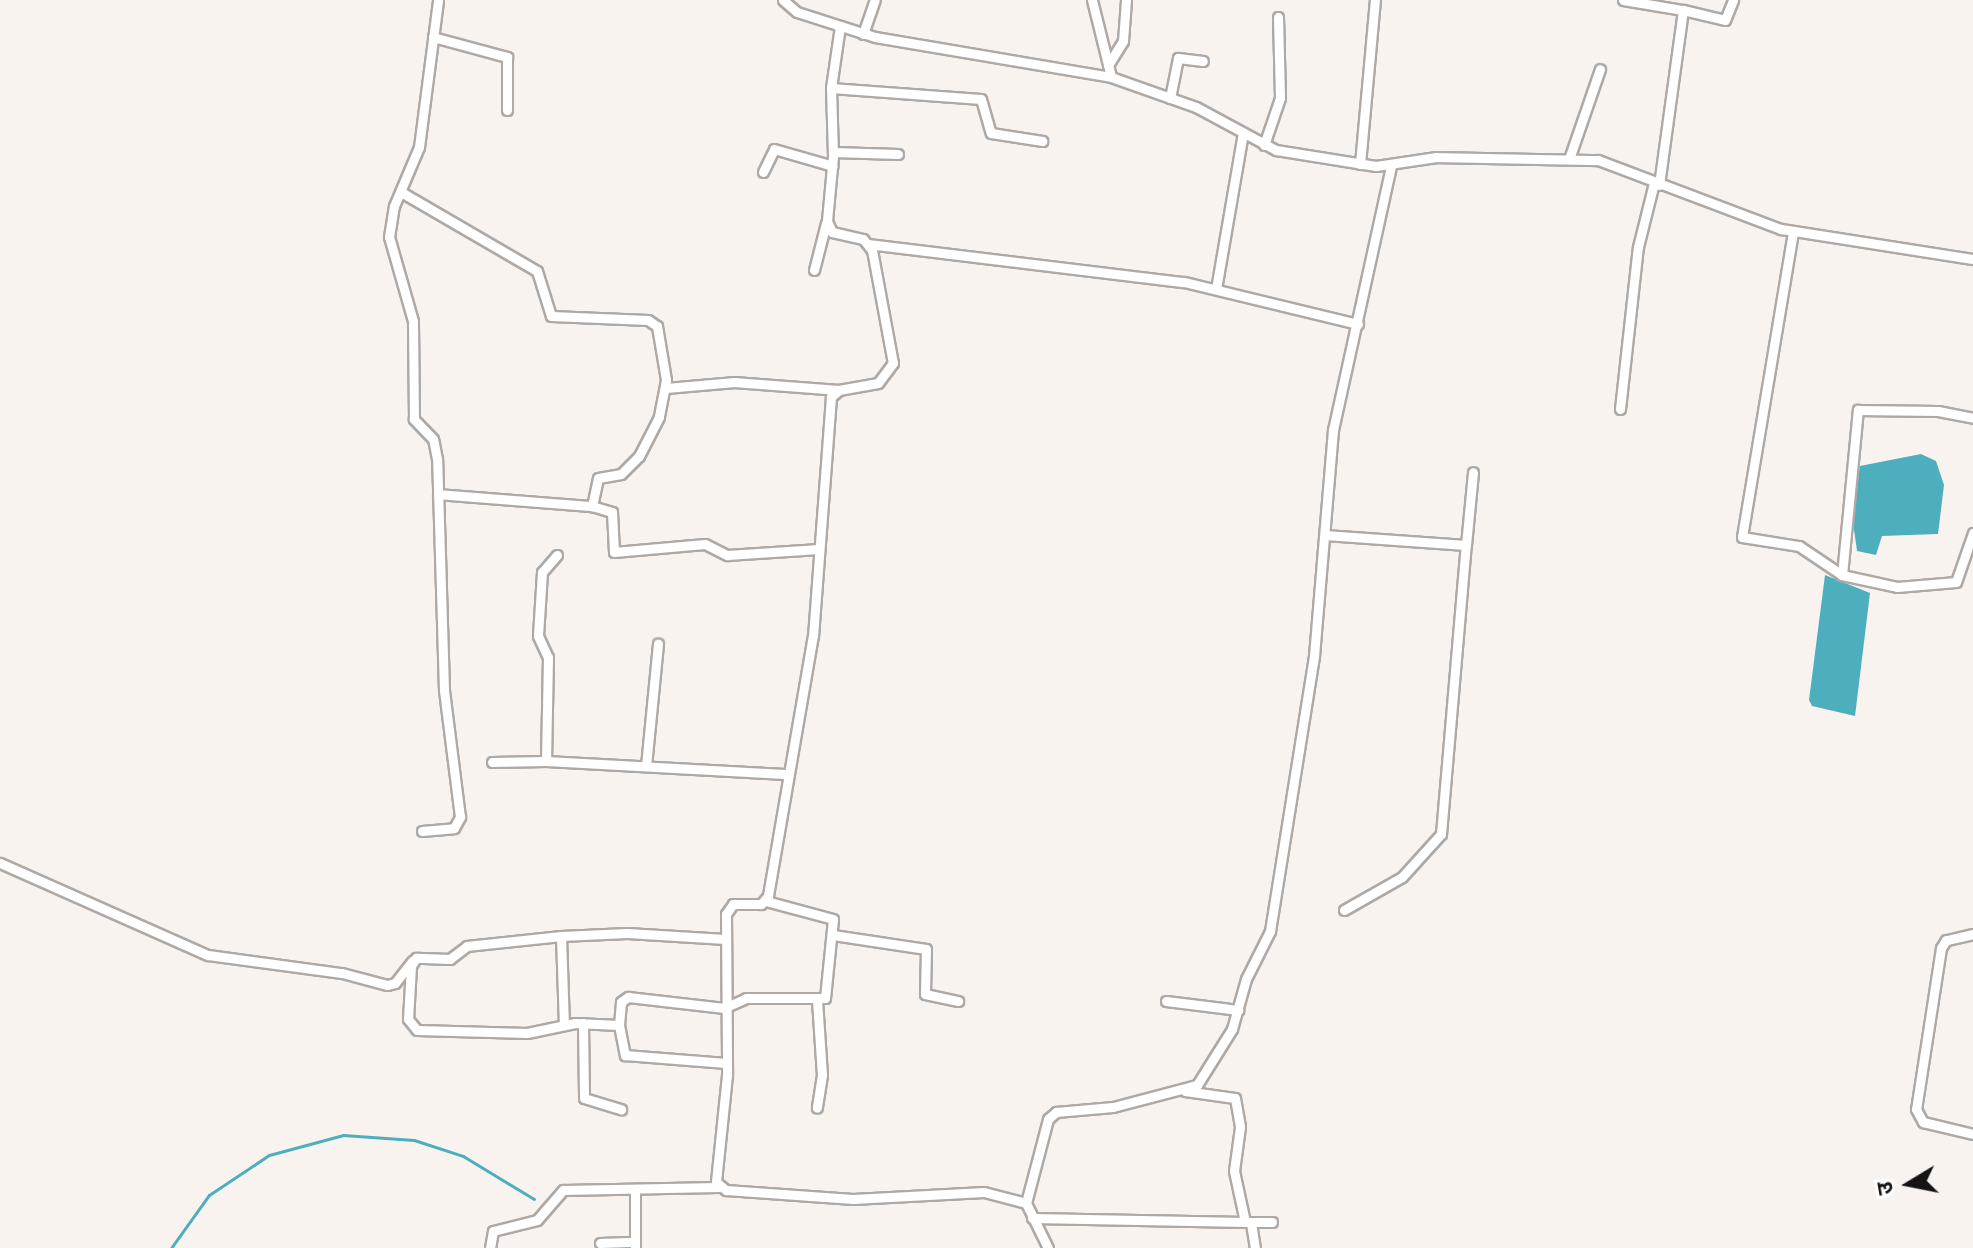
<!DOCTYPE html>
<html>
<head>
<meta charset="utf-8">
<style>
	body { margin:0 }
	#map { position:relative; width:1973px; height:1248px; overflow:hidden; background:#f9f3f0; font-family:Signika,"Noto Sans Devanagari",sans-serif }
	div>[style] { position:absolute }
	.water>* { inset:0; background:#4dafbe }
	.stream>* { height:3px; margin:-1.5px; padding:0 1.5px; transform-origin:1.5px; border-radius:1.5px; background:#4dafbe }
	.roads { filter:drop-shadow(2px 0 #afa9a6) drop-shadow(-2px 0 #afa9a6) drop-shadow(0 2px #afa9a6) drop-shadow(0 -2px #afa9a6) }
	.minor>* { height:9px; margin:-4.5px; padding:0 4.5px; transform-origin:4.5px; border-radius:4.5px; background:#fff }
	span { translate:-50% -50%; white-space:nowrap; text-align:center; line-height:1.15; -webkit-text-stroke:6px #fff; paint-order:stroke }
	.north { position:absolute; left:1869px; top:1144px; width:80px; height:80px; -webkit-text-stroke:6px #fff; paint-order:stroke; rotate:260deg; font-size:22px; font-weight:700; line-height:32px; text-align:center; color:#161413 }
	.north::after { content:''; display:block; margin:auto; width:28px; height:36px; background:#161413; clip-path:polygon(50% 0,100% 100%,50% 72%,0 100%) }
</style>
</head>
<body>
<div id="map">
	<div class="water">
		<i style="clip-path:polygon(1921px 454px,1936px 461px,1944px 485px,1938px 534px,1882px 536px,1876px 555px,1857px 551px,1852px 515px,1860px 466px)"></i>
		<i style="clip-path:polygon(1825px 575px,1870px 593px,1855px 716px,1812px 706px,1809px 700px)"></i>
	</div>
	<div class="stream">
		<i style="left:171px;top:1248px;width:65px;rotate:-54.4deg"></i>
		<i style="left:209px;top:1195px;width:72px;rotate:-33.7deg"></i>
		<i style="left:269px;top:1155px;width:77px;rotate:-15.1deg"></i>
		<i style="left:343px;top:1135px;width:71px;rotate:4deg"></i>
		<i style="left:414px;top:1140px;width:52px;rotate:18.1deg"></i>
		<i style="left:463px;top:1156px;width:83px;rotate:31.2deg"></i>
	</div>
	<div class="roads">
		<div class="minor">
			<i style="left:783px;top:0;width:18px;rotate:41deg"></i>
			<i style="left:797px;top:12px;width:82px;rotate:17.8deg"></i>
			<i style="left:875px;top:37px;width:239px;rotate:9.6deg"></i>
			<i style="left:1111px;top:77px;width:90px;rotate:19.4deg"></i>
			<i style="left:1196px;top:107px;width:91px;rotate:28.3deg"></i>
			<i style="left:1276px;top:150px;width:101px;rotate:9.1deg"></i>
			<i style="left:1376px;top:166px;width:61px;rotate:-8.5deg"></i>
			<i style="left:1436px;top:157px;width:162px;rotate:1.1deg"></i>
			<i style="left:1598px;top:160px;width:196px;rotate:20.7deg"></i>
			<i style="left:1781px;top:229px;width:194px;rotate:8.9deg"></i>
			<i style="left:1092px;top:0;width:79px;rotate:76.1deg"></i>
			<i style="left:1623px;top:0;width:61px;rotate:9.5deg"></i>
			<i style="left:840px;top:26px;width:63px;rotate:98.3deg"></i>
			<i style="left:831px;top:88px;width:68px;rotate:88.3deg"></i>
			<i style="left:833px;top:156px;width:65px;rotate:95.3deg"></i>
			<i style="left:827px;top:221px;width:12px;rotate:66deg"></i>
			<i style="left:832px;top:232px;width:32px;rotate:13deg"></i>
			<i style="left:863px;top:239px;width:14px;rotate:51deg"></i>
			<i style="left:872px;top:250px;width:115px;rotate:79.5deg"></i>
			<i style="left:893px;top:363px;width:25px;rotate:127deg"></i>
			<i style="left:878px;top:383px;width:40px;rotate:170deg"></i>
			<i style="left:839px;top:390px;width:11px;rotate:139deg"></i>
			<i style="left:831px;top:397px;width:239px;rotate:94.3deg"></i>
			<i style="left:813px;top:635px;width:265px;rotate:99.8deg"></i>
			<i style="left:768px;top:896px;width:11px;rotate:131deg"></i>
			<i style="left:761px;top:904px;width:28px;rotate:180deg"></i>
			<i style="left:733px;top:904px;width:12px;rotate:125deg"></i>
			<i style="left:726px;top:914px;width:161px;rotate:89.6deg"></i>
			<i style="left:727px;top:1075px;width:108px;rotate:95.9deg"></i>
			<i style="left:716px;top:1182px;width:13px;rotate:39deg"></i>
			<i style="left:726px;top:1190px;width:127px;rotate:4.1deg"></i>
			<i style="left:853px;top:1199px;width:131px;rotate:-3.1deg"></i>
			<i style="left:984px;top:1192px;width:43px;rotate:14.7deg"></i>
			<i style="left:863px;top:34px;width:36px;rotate:-71deg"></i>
			<i style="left:433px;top:37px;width:77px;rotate:15.1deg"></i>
			<i style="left:507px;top:57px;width:53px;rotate:90deg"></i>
			<i style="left:1108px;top:65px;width:28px;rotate:-58deg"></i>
			<i style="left:1123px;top:41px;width:41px;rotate:-85.8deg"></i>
			<i style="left:831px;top:88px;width:150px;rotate:4.2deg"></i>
			<i style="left:981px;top:99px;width:35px;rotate:74deg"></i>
			<i style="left:991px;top:133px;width:52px;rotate:8.9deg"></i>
			<i style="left:1170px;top:98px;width:41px;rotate:-78.7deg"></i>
			<i style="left:1178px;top:58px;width:25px;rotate:7deg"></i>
			<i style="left:1264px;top:145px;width:50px;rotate:-71.2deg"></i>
			<i style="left:1280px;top:98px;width:81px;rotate:-91.4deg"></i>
			<i style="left:833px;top:152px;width:65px;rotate:1.8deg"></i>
			<i style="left:1569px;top:159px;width:95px;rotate:-71deg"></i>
			<i style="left:1360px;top:164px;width:165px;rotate:-84.8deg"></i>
			<i style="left:763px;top:172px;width:25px;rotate:-64deg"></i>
			<i style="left:774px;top:149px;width:61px;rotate:16.1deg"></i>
			<i style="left:1659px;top:185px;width:177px;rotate:-82.2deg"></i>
			<i style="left:1683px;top:10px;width:43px;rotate:13.4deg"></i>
			<i style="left:1725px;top:20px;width:22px;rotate:-68deg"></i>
			<i style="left:401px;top:192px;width:157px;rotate:30.2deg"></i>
			<i style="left:537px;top:271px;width:47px;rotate:72.7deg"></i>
			<i style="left:551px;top:316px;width:97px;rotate:2.4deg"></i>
			<i style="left:648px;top:320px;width:11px;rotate:34deg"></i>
			<i style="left:657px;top:326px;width:55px;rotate:80.5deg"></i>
			<i style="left:666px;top:380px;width:38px;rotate:101deg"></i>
			<i style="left:659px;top:417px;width:44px;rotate:117.1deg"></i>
			<i style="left:639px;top:456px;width:25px;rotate:135deg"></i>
			<i style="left:621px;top:474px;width:23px;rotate:170deg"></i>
			<i style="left:598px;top:478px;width:29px;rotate:102deg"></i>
			<i style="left:592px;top:506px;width:21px;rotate:17deg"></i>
			<i style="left:612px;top:512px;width:40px;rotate:87.1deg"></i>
			<i style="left:614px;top:552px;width:91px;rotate:-5deg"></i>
			<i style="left:705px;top:544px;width:25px;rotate:27deg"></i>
			<i style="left:727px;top:555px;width:92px;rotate:-3.7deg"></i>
			<i style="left:1793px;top:232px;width:309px;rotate:99.5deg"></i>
			<i style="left:1742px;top:537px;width:58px;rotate:9deg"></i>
			<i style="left:1799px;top:546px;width:52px;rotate:34deg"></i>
			<i style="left:1842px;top:575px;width:56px;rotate:12.3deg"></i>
			<i style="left:1897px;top:587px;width:59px;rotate:-4.8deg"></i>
			<i style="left:1956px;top:582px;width:52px;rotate:-70.9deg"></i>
			<i style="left:868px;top:244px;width:318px;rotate:6.9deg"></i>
			<i style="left:1184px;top:282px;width:179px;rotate:13.6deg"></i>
			<i style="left:814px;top:270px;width:49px;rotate:-75.7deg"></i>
			<i style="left:1216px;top:289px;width:158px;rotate:-80.2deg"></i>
			<i style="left:666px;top:388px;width:69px;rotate:-5deg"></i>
			<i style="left:735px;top:382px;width:103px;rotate:4.4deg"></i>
			<i style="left:1620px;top:409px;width:163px;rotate:-83.7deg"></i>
			<i style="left:1638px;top:247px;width:66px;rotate:-76deg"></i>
			<i style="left:438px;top:494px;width:154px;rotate:4.5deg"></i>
			<i style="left:1325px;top:535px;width:141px;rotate:4.1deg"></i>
			<i style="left:1466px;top:545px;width:73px;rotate:-84.5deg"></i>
			<i style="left:557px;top:555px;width:23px;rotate:131deg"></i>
			<i style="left:542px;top:572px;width:64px;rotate:93.6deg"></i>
			<i style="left:538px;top:636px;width:23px;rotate:65deg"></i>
			<i style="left:548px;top:657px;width:104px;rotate:91.1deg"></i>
			<i style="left:546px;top:761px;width:239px;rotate:3.1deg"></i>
			<i style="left:1842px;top:575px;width:166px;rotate:-84.5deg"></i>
			<i style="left:1858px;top:410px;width:80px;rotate:0.7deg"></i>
			<i style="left:1938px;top:411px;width:36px;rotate:11deg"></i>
			<i style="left:492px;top:762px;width:54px;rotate:-1.1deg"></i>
			<i style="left:646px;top:766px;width:123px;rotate:-84.4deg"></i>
			<i style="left:422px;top:831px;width:32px;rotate:-5deg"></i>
			<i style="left:454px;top:828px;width:13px;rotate:-61deg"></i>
			<i style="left:460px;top:817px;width:128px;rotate:-97.2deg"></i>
			<i style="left:444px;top:690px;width:231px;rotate:-91.7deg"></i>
			<i style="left:437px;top:459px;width:20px;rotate:-101deg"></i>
			<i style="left:433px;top:439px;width:28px;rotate:-134deg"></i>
			<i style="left:414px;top:419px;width:98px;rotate:-90.6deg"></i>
			<i style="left:413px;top:321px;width:87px;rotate:-105.9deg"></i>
			<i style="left:389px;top:237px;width:31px;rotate:-81deg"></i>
			<i style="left:394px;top:206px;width:64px;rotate:-67deg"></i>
			<i style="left:419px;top:147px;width:148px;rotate:-82.6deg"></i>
			<i style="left:0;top:863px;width:227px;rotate:23.9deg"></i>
			<i style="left:208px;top:955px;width:135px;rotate:7.7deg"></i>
			<i style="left:342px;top:973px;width:47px;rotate:14.9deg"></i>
			<i style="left:387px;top:985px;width:8px;rotate:-14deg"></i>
			<i style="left:395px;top:983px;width:28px;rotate:-52deg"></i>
			<i style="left:1344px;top:910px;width:67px;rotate:-29.6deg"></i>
			<i style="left:1402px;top:877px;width:58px;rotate:-47.8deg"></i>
			<i style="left:1441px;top:834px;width:290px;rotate:-85.1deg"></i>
			<i style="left:1973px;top:934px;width:28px;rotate:167deg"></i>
			<i style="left:1946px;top:940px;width:9px;rotate:122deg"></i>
			<i style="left:1941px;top:948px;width:163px;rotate:98.8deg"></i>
			<i style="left:1916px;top:1109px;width:15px;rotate:62deg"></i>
			<i style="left:1923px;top:1122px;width:51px;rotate:13.5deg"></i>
			<i style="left:833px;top:935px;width:94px;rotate:8.6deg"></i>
			<i style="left:926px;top:949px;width:45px;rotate:91.3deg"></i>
			<i style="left:925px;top:994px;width:34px;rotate:12deg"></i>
			<i style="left:561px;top:936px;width:89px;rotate:88.1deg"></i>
			<i style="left:725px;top:939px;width:98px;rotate:-176.5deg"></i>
			<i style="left:627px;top:933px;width:66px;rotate:177.4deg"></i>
			<i style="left:561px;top:936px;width:95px;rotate:173.9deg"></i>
			<i style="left:467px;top:946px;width:21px;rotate:143deg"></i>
			<i style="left:450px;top:959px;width:34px;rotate:-178deg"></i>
			<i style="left:416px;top:958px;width:9px;rotate:122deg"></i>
			<i style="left:411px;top:966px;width:53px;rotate:93.2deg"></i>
			<i style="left:408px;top:1019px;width:14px;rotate:51deg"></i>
			<i style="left:417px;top:1030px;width:110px;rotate:1.6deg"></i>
			<i style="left:527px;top:1033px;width:49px;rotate:-11.8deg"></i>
			<i style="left:575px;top:1023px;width:44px;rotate:2.6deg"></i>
			<i style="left:619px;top:1025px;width:31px;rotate:79deg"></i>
			<i style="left:625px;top:1055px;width:101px;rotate:4.5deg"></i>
			<i style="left:817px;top:1000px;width:75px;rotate:86.2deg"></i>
			<i style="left:822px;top:1075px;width:33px;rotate:99deg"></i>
			<i style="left:1166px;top:1001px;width:73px;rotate:7.1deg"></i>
			<i style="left:583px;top:1023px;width:75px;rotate:89.2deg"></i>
			<i style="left:584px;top:1098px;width:39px;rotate:17deg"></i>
			<i style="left:619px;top:1025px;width:23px;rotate:-85deg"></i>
			<i style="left:621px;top:1002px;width:9px;rotate:-36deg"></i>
			<i style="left:628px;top:997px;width:97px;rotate:6.5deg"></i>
			<i style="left:724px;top:1008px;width:24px;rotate:-24deg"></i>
			<i style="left:746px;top:998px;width:79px"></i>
			<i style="left:825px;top:998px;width:79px;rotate:-84.2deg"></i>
			<i style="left:833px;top:919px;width:69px;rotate:-165deg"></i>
			<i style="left:1185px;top:1091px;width:50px;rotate:8deg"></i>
			<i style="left:1235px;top:1098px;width:29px;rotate:80deg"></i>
			<i style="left:1240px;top:1127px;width:44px;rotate:97.8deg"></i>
			<i style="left:1234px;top:1171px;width:52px;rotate:77.8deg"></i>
			<i style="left:1245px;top:1222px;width:27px"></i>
			<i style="left:635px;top:1189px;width:59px;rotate:90deg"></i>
			<i style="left:1032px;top:1218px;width:213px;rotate:1.1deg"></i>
			<i style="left:1251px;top:1223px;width:25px;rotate:81deg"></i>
			<i style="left:600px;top:1243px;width:35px;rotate:-2deg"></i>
			<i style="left:490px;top:1248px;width:17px;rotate:-80deg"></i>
			<i style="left:493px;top:1231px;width:45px;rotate:-14deg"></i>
			<i style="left:537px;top:1220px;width:40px;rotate:-49deg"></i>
			<i style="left:563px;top:1190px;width:155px;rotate:-1.1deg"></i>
			<i style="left:1048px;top:1248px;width:50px;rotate:-116.1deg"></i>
			<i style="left:1026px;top:1203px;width:87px;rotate:-75.3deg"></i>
			<i style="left:1048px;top:1119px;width:11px;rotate:-41deg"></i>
			<i style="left:1056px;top:1112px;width:57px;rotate:-5deg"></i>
			<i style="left:1113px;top:1107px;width:87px;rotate:-14.7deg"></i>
			<i style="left:1197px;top:1085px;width:66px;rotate:-58deg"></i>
			<i style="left:1232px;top:1029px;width:52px;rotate:-74.4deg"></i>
			<i style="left:1246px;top:979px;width:54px;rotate:-63.4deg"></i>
			<i style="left:1270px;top:931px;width:278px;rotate:-80.9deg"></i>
			<i style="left:1314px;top:656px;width:227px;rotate:-85.2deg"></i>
			<i style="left:1333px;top:430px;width:270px;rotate:-77.6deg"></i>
		</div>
	</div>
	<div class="north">उ</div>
</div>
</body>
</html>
